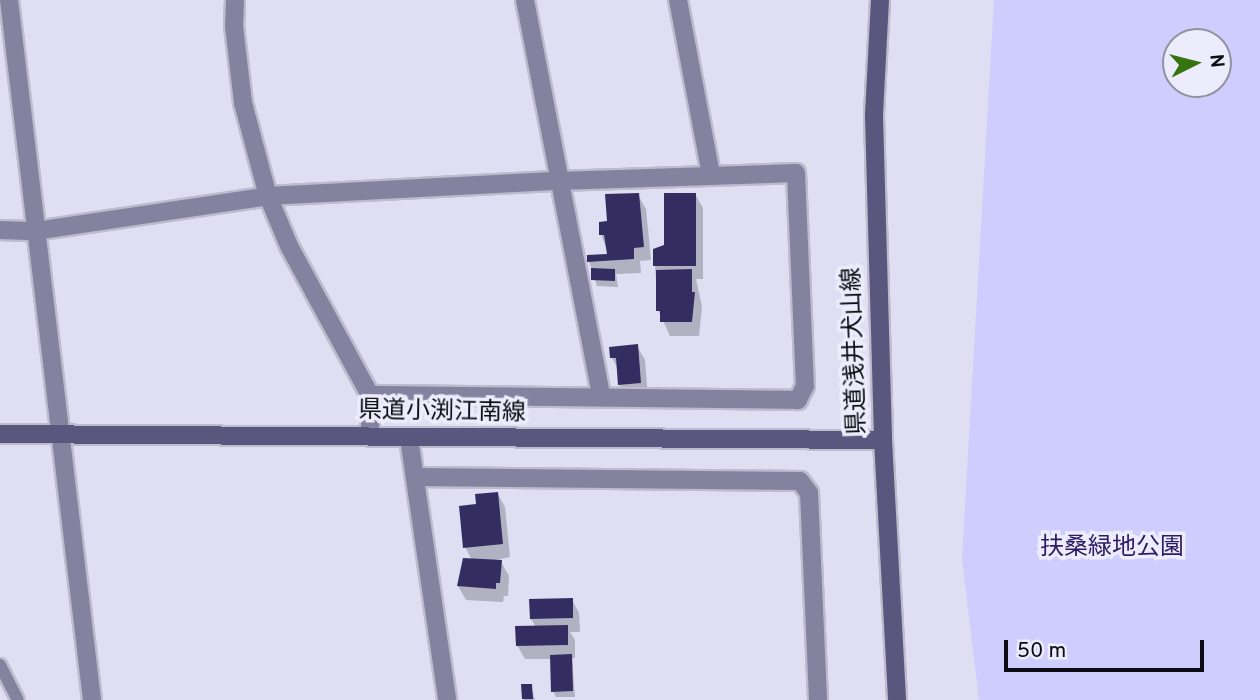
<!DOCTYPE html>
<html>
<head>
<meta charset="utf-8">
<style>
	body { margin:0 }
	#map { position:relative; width:1260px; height:700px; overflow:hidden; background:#dfdef2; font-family:Overpass,"Noto Sans JP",sans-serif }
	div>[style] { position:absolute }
	.green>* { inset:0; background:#cfccfe }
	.shadow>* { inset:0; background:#0003 }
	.building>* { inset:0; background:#352d62 }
	.roads { filter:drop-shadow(2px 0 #bdbcce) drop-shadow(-2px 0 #bdbcce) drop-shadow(0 2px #bdbcce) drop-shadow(0 -2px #bdbcce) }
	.lane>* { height:12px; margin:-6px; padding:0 6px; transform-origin:6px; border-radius:6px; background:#84839f }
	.street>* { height:18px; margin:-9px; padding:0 9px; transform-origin:9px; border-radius:9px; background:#84839f }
	.secondary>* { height:18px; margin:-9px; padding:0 9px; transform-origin:9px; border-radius:9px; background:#5a577e }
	span { translate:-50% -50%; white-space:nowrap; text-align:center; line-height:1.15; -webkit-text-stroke:7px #ececfc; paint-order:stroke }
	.street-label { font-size:24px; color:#0c0c12 }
	.park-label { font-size:24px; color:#2c1b64 }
	.north { position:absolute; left:1162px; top:28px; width:70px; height:70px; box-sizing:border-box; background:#ececfc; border:2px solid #92929e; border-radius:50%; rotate:84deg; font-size:19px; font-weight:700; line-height:28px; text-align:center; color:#0c0c12 }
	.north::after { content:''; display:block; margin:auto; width:24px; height:32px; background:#35740e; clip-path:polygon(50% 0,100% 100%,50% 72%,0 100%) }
	.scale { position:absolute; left:1004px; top:640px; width:200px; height:32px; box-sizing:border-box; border:4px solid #0c0c12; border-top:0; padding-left:9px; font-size:21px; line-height:24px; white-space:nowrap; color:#0c0c12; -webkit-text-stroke:5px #ececfc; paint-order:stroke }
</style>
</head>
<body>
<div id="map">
	<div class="green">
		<i style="clip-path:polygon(evenodd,994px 0,1260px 0,1260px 700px,979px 700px,962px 559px,994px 0,1176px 42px,1218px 42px,1218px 84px,1176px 84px,1176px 42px)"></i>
	</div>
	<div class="shadow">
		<i style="clip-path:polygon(695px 194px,703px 208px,703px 279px,696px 279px,702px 307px,699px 336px,670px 336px,658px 310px,655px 266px)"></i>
		<i style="clip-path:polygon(638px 195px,646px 209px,651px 260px,640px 261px,641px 273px,616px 274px,618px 287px,597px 286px,589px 261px,609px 256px,601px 234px)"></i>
		<i style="clip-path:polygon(637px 346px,645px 360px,648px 397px,627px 398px,619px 384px,618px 369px,612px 358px)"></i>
		<i style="clip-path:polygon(498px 494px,505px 507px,510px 557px,491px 561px,501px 562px,509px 576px,508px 596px,504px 596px,503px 602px,466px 600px,458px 586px,472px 560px,465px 547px,478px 506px)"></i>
		<i style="clip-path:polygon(572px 600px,579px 613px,580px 632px,570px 632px,575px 640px,575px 658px,572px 658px,575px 697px,556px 697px,553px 691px,552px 659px,525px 659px,517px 645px,536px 627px,531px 619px)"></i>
		<i style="clip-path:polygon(531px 686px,535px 700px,524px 700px,523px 698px)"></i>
	</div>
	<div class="building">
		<i style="clip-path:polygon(639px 193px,644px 247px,634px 248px,634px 259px,587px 262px,587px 255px,607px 254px,604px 235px,599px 235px,599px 222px,607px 221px,605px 194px)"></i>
		<i style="clip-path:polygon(664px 193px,696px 193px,696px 266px,653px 266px,653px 249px,664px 245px)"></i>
		<i style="clip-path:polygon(591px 268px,615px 269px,615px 281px,591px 280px)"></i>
		<i style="clip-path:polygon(692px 269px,692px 292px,695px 292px,692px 322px,660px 322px,660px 311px,656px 311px,656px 270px)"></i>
		<i style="clip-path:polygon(638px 344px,641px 383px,618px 385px,616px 358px,610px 358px,609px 347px)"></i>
		<i style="clip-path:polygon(498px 492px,503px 544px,463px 548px,459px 506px,476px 504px,475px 494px)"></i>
		<i style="clip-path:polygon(463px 558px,502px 560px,500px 583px,496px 583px,496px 589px,457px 586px)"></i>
		<i style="clip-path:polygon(573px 598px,573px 618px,530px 619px,529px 599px)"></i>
		<i style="clip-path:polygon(568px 625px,568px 645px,516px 646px,515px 626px)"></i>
		<i style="clip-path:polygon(572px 654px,573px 691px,551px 692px,550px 655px)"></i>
		<i style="clip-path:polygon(521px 684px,532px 684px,533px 699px,522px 699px)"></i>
	</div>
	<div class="roads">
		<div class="lane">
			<i style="left:0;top:665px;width:39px;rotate:63deg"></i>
		</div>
		<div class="street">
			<i style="left:9px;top:0;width:705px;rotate:83.24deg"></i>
			<i style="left:235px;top:0;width:26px;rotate:92deg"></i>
			<i style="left:234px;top:26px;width:78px;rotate:83.3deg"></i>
			<i style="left:243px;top:103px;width:96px;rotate:75deg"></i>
			<i style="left:268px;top:196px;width:54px;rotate:67.2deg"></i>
			<i style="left:289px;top:246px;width:170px;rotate:61.5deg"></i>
			<i style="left:370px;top:395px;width:41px;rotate:90deg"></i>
			<i style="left:525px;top:0;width:403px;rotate:79.1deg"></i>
			<i style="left:678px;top:0;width:177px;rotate:79.3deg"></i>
			<i style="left:0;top:230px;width:35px;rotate:2deg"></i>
			<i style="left:35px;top:231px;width:236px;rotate:-8.5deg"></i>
			<i style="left:268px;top:196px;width:290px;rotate:-3deg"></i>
			<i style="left:558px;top:181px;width:238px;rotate:-1.9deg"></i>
			<i style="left:796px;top:173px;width:213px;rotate:87.6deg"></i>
			<i style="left:805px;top:386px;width:16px;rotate:117deg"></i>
			<i style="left:798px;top:400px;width:428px;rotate:-179.3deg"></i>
			<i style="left:409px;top:438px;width:265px;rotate:81.7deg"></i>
			<i style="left:415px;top:477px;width:385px;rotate:0.6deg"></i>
			<i style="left:800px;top:481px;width:15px;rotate:53deg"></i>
			<i style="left:809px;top:493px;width:207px;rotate:87.5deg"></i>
		</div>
		<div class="secondary">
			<i style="left:880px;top:0;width:116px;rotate:93deg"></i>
			<i style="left:874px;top:116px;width:324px;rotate:88.4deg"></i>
			<i style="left:883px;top:440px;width:260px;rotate:86.9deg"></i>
			<i style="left:0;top:434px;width:883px;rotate:0.39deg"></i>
		</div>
	</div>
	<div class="street-label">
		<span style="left:856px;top:351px;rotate:-92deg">県道浅井犬山線</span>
		<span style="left:442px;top:413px;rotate:1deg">県道小渕江南線</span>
	</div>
	<div class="park-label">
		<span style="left:1112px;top:549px">扶桑緑地公園</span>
	</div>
	<div class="north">N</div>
	<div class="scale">50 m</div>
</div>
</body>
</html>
